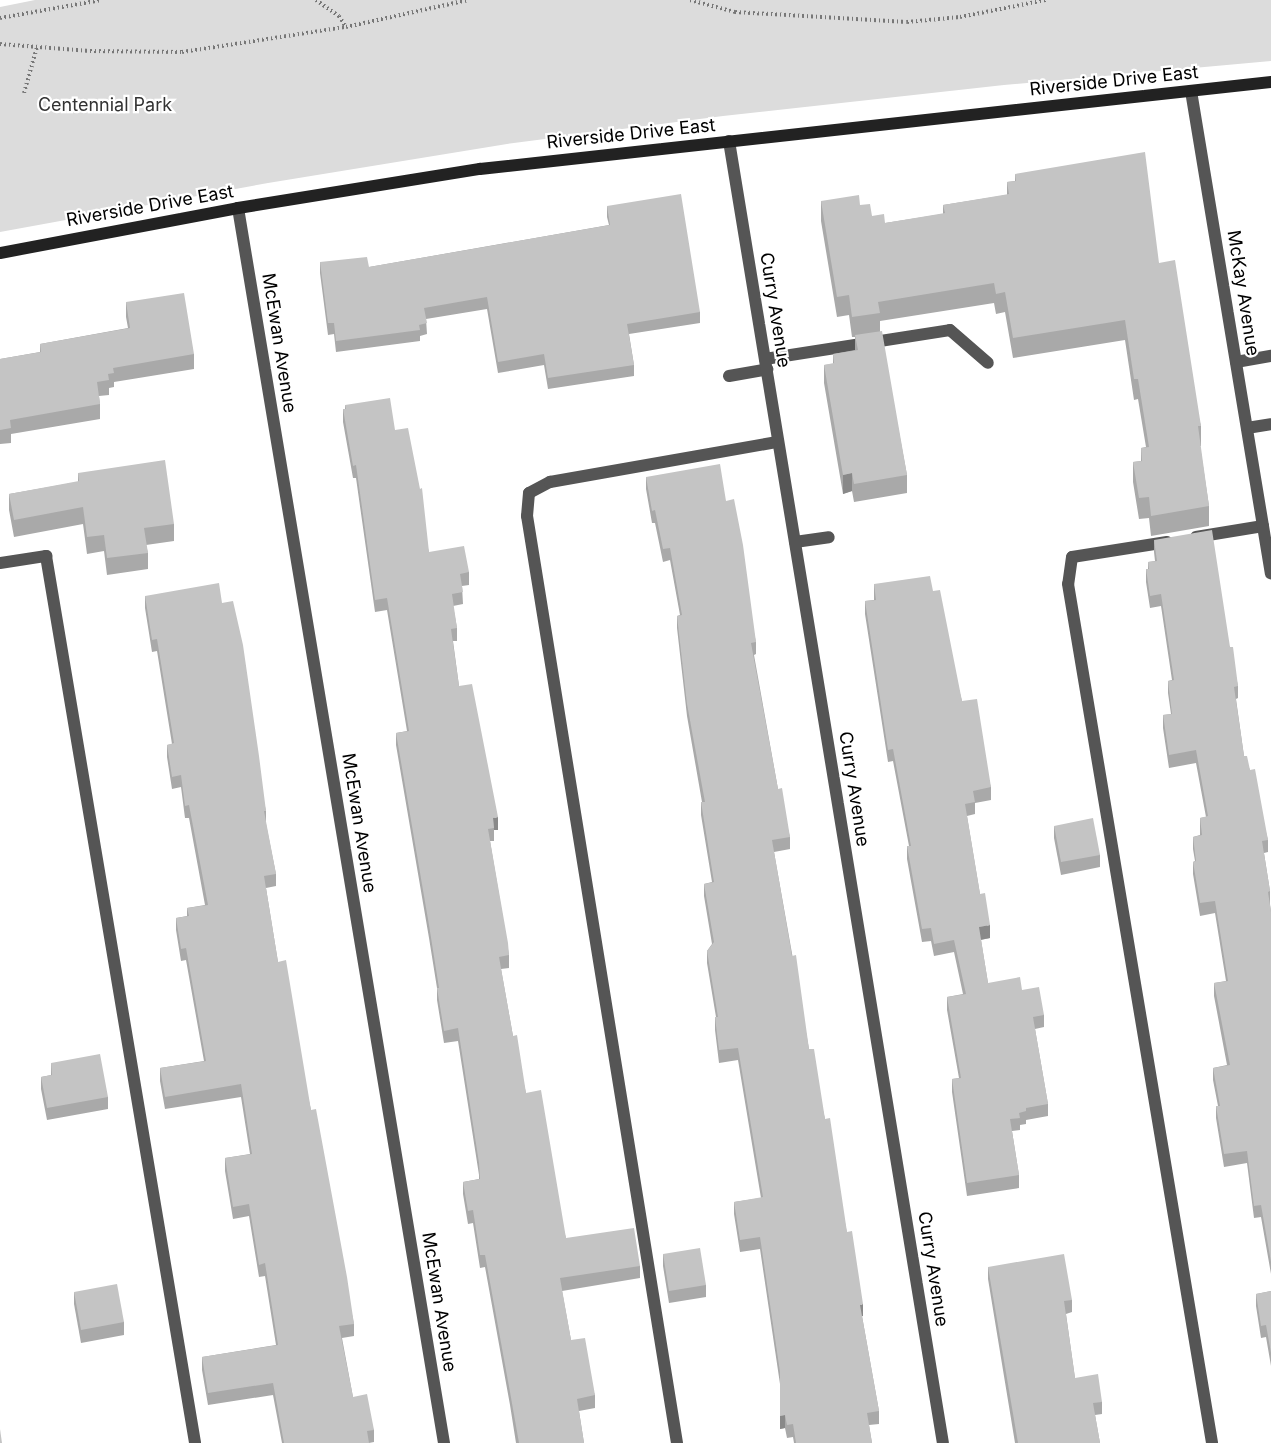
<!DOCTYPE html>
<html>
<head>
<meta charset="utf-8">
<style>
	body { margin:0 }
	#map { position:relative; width:1271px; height:1443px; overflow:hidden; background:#fff; font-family:Inter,sans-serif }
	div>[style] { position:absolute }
	.green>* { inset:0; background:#dcdcdc }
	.path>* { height:4px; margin-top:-2px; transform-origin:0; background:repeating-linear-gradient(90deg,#777 0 1.5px,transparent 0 4.5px) }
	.service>* { height:12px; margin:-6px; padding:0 6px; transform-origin:6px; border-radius:6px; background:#555 }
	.minor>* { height:12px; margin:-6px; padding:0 6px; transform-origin:6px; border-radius:6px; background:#555 }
	.secondary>* { height:12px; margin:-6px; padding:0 6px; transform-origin:6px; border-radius:6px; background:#222 }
	.wall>* { inset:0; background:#a9a9a9 }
	.shaded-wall>* { inset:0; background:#898989 }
	.building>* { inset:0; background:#c4c4c4 }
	span { translate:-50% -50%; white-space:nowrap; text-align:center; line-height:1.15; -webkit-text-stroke:4.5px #fff; paint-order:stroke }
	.street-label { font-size:18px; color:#000 }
	.park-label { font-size:18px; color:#333 }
</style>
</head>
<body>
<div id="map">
	<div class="green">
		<i style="clip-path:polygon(35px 0,1271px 0,1271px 61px,1004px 85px,723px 116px,507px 144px,268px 183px,0 232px,0 7px)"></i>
	</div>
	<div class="path">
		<i style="left:316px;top:0;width:28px;rotate:35deg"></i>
		<i style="left:339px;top:16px;width:13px;rotate:58deg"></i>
		<i style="left:690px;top:0;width:47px;rotate:14.9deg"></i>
		<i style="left:735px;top:12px;width:172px;rotate:3.3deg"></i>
		<i style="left:907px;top:22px;width:53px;rotate:-5.4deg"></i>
		<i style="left:960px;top:17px;width:88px;rotate:-11.2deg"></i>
		<i style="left:0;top:18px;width:103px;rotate:-10.1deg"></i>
		<i style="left:0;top:44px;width:90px;rotate:4.4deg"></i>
		<i style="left:90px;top:51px;width:92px;rotate:0.6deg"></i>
		<i style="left:182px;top:52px;width:166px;rotate:-8.7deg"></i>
		<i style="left:346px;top:27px;width:125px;rotate:-12.5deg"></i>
		<i style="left:24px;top:93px;width:48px;rotate:-74.2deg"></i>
	</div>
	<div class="service">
		<i style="left:765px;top:359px;width:187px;rotate:-8.9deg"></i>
		<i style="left:950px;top:330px;width:50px;rotate:41deg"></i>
		<i style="left:1236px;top:362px;width:36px;rotate:-10deg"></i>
		<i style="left:729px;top:376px;width:39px;rotate:-10deg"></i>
		<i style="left:1247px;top:428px;width:24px;rotate:-9deg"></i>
		<i style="left:1196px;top:537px;width:68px;rotate:-9.3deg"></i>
		<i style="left:795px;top:542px;width:34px;rotate:-8deg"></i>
		<i style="left:1167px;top:542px;width:96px;rotate:171deg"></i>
		<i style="left:1072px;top:557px;width:27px;rotate:98deg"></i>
		<i style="left:1068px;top:584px;width:871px;rotate:80.48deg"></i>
		<i style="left:0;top:563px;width:47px;rotate:-8.7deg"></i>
		<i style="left:46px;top:556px;width:899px;rotate:80.46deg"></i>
		<i style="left:677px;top:1443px;width:939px;rotate:-99.19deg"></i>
		<i style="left:527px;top:516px;width:23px;rotate:-85deg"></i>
		<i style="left:529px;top:493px;width:24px;rotate:-28deg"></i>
		<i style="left:550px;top:482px;width:231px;rotate:-10deg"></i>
	</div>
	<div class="minor">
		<i style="left:1191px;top:91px;width:489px;rotate:80.6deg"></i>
		<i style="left:729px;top:141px;width:1319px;rotate:80.67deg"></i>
		<i style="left:238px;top:208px;width:1252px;rotate:80.53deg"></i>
	</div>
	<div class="secondary">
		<i style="left:0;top:253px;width:242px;rotate:-10.7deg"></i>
		<i style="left:238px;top:208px;width:245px;rotate:-9.2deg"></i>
		<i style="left:480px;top:169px;width:796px;rotate:-6.28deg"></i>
	</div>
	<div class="wall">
		<i style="clip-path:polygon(1015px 174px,1159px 263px,1201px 426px,1201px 446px,1200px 446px,1209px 506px,1209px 526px,1151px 536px,1149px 518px,1139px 519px,1133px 482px,1133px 462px,1141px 461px,1141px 448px,1146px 447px,1138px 399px,1134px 400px,1125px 340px,1013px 358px,1005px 312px,996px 314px,994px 303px,880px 321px,880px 331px,907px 475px,907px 493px,854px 502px,852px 491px,843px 494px,824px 383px,824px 365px,833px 364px,833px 354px,855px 350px,855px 337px,852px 337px,849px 315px,837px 317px,821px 221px,821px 201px,860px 205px,872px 216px,885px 223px,943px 214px,943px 205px,1007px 195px,1007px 182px,1015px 181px)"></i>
		<i style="clip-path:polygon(607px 206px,700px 312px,700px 323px,629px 334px,634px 365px,634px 376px,548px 389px,544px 365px,498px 373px,487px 309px,426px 319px,427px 334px,420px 336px,420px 341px,336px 352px,334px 334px,328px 335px,320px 273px,320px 262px,369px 267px,609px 225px,607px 217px)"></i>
		<i style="clip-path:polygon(126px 302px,194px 354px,194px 369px,114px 382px,114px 387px,109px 388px,109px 395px,99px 396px,100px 404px,100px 419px,11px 434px,11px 443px,0 444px,0 359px,40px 352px,40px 344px,128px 328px,126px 317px)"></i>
		<i style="clip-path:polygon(345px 405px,395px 430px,429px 552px,469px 572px,469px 585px,462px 586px,463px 604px,453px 606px,457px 628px,457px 641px,453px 641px,459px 686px,498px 830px,494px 830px,494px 841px,490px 841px,509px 955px,509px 968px,501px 969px,513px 1036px,526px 1093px,566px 1238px,640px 1266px,640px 1278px,562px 1291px,571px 1340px,595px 1395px,595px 1408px,579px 1411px,584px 1443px,516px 1443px,510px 1405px,485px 1267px,480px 1268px,473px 1223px,468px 1224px,463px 1194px,463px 1182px,479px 1179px,479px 1175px,458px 1041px,444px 1043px,437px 1000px,437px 988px,429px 938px,396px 745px,396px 733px,407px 731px,387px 610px,375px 612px,356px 478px,353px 478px,343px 422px,343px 409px,345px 409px)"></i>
		<i style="clip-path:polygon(78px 473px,174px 524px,174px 541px,146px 545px,148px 553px,148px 569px,107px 575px,104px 551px,87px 554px,83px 524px,14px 537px,9px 510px,9px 494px,78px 482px)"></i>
		<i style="clip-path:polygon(646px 477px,726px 501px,756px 642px,756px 654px,754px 655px,778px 789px,790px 837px,790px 849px,774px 852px,809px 1049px,825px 1119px,863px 1316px,862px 1316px,879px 1411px,879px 1424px,869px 1425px,872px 1443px,794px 1443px,793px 1437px,787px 1438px,785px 1428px,780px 1429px,780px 1384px,760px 1249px,740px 1252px,734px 1214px,734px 1202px,761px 1198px,738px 1060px,719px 1063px,715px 1030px,715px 1017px,716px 1017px,707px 963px,707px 951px,712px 944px,704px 896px,704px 884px,712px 882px,701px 815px,701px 802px,702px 802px,687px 716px,677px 628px,677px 616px,680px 615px,670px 560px,663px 562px,655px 523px,652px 523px,646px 489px)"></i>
		<i style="clip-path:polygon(1154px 540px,1230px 647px,1238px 686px,1238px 698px,1236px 699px,1244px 756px,1250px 770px,1268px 840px,1268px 852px,1264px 853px,1270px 891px,1270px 904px,1271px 912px,1271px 1274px,1261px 1217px,1254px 1218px,1247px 1163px,1224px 1167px,1216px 1118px,1216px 1106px,1218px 1106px,1213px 1080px,1213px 1068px,1227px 1065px,1214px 996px,1214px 983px,1226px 981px,1215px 913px,1200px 916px,1193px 874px,1193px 862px,1195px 861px,1193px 849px,1193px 837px,1200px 835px,1200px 818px,1206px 817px,1196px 763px,1169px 768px,1163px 728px,1163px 715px,1171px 714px,1168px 693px,1168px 681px,1172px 680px,1161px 606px,1150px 608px,1146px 582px,1146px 569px,1148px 569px,1148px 562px,1155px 561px,1154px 552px)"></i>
		<i style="clip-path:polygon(874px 584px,933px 591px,962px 701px,991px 787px,991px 800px,975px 803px,975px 814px,967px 816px,980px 894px,990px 938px,981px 940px,988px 983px,1022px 990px,1044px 1015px,1044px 1027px,1035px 1029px,1048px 1104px,1048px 1116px,1026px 1120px,1026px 1124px,1020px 1125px,1020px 1130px,1012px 1131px,1019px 1175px,1019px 1188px,967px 1196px,952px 1092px,952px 1079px,959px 1078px,947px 1010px,947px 997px,963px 994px,954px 952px,934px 956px,931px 941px,922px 942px,907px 859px,907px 846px,909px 846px,893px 761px,888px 762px,865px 614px,865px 601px,874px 600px)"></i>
		<i style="clip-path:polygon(145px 596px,222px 603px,266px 811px,266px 824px,276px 874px,276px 886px,266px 888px,278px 962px,311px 1110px,354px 1324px,354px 1336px,342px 1338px,353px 1397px,374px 1430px,374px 1442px,369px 1443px,282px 1443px,273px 1395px,208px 1405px,202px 1370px,202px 1357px,276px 1345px,265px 1276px,259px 1277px,249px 1216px,233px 1219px,225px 1171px,225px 1158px,250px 1154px,241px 1097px,165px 1109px,160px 1081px,160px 1068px,204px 1061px,186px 960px,181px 961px,176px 930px,176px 918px,187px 916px,187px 908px,205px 905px,189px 818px,185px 818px,181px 787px,172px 789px,167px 757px,167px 745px,172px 744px,157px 651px,152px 652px,145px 608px)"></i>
		<i style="clip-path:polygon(1054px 826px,1100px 855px,1100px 867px,1061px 875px,1054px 838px)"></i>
		<i style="clip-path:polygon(51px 1063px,108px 1097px,108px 1109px,47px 1120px,41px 1089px,41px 1077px,51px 1075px)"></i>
		<i style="clip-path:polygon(663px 1254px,706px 1285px,706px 1297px,669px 1303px,663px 1266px)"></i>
		<i style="clip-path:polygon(988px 1267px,1072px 1300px,1072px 1312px,1066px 1314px,1075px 1378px,1102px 1402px,1102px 1414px,1095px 1415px,1100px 1443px,1015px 1443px,988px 1279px)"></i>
		<i style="clip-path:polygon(1271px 1291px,1271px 1366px,1266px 1337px,1261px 1338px,1256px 1306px,1256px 1294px)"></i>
		<i style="clip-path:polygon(74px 1292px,124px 1322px,124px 1335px,81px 1343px,74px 1304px)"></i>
	</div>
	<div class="shaded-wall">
		<i style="clip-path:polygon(852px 473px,852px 491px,843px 494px,843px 475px)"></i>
		<i style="clip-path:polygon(498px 817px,498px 830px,494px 830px,493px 818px)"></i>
		<i style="clip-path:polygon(990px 925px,990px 938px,979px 940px,979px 927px)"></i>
		<i style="clip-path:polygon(863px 1304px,863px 1316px,860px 1317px,860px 1305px)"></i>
		<i style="clip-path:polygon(785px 1415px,785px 1428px,780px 1429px,780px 1416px)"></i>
	</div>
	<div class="building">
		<i style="clip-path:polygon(1145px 152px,1159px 263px,1175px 260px,1201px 426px,1198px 426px,1209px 506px,1151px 516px,1149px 497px,1139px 498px,1133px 462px,1142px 461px,1141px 448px,1149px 447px,1138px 379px,1134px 379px,1125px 320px,1013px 338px,1005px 292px,996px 294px,994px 283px,878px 302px,880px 313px,852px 317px,849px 295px,837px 297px,821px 201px,859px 195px,860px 205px,870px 204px,872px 216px,884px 214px,885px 223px,945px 213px,943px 205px,1009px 194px,1007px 182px,1016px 181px,1015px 174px)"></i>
		<i style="clip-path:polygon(681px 194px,700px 312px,627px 324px,634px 365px,548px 378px,544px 354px,498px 362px,487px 297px,424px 308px,427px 323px,419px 325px,420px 330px,336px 341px,334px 323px,328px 323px,320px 262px,367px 257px,369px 267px,610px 225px,607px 206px)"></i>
		<i style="clip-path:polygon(184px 293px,194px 354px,113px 368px,114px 373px,108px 374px,109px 380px,97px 382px,100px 404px,10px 420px,11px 428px,0 430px,0 359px,41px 352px,40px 344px,130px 328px,126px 302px)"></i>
		<i style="clip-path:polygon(882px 331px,907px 475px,854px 484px,852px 473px,843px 475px,824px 365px,834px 363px,833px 354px,858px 350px,855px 335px)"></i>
		<i style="clip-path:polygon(390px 398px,395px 430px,408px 428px,420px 489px,422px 488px,429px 552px,464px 546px,469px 572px,460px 574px,463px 592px,452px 594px,457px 628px,451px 629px,459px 686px,472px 684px,498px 817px,493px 818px,494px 828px,488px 829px,508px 943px,509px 955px,499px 957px,513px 1036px,517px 1035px,526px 1093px,541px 1090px,566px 1238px,634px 1228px,640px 1266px,560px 1278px,571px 1340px,585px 1338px,595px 1395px,577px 1399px,584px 1443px,519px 1443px,510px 1392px,485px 1255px,480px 1255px,473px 1210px,468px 1211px,463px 1182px,480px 1179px,479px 1163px,458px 1028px,444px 1031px,437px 988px,439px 988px,429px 925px,396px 733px,409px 731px,387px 598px,375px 600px,356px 465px,353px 466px,343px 409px,346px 409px,345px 405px)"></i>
		<i style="clip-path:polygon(165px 460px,174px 524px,144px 528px,148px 553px,107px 558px,104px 535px,87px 537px,83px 507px,14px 520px,9px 494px,79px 481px,78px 473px)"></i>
		<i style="clip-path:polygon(720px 464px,726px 501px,734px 499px,743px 545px,756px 642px,751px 643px,778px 789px,782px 788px,790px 837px,772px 840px,792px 956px,796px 955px,809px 1049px,814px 1049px,825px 1119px,830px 1118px,847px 1232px,852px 1231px,863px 1304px,860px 1305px,879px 1411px,867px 1413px,872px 1443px,796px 1443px,793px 1424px,787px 1425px,785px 1415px,780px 1416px,780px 1372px,760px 1237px,740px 1240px,734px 1202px,763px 1197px,738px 1048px,719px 1050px,715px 1017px,718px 1017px,707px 951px,714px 942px,704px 884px,714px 882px,701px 802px,705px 802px,687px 704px,677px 616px,682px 615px,670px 548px,663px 549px,655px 510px,652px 511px,646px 477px)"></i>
		<i style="clip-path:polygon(1212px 530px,1230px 647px,1233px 647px,1238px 686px,1234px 687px,1244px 756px,1247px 756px,1250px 770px,1255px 769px,1268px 840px,1262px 841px,1270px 891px,1268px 892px,1271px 912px,1271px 1262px,1261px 1205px,1254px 1206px,1247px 1151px,1224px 1154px,1216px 1106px,1220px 1106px,1213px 1068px,1230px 1065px,1214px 983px,1228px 981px,1215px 901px,1200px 903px,1193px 862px,1196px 861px,1193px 837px,1202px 835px,1200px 818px,1208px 816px,1196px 750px,1169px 755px,1163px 715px,1172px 714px,1168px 681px,1174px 680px,1161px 594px,1150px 596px,1146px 569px,1149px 569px,1148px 562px,1157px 561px,1154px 540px)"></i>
		<i style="clip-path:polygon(930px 576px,933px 591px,940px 590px,962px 701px,977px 699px,991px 787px,973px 791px,975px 802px,965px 804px,980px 894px,985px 893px,990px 925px,979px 927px,988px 983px,1020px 977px,1022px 990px,1039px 987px,1044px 1015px,1033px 1017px,1048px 1104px,1026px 1108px,1026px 1111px,1019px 1113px,1020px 1118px,1010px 1119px,1019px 1175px,967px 1183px,952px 1079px,961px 1078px,947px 997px,966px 994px,954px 940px,934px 944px,931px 928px,922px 929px,907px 846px,911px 846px,893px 749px,888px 750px,865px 601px,876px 600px,874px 584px)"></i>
		<i style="clip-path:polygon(219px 583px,222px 603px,233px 601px,243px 645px,259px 756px,266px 811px,264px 811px,276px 874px,264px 876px,278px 962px,286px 960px,311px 1110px,316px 1109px,347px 1277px,354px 1324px,339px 1326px,353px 1397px,367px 1394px,374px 1430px,367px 1431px,369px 1443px,284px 1443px,273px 1383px,208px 1393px,202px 1357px,278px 1345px,265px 1263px,259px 1265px,249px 1204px,233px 1207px,225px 1158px,252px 1154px,241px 1084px,165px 1097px,160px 1068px,206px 1061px,186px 948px,181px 949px,176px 918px,189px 916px,187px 908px,208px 905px,189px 805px,185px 806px,181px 775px,172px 777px,167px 745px,174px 743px,157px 639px,152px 640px,145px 596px)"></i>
		<i style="clip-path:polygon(1093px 818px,1100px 855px,1061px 862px,1054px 826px)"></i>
		<i style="clip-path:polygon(100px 1054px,108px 1097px,47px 1108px,41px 1077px,52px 1075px,51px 1063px)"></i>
		<i style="clip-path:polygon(700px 1248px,706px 1285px,669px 1291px,663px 1254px)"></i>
		<i style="clip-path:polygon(1064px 1254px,1072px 1300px,1064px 1301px,1075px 1378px,1098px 1374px,1102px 1402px,1093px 1403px,1100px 1443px,1018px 1443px,988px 1267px)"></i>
		<i style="clip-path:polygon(117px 1284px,124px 1322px,81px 1330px,74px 1292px)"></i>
		<i style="clip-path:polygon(1271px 1291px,1271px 1353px,1266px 1325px,1261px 1326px,1256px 1294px)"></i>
		<i style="clip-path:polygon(0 1429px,2px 1443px,0 1443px)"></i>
	</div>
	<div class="street-label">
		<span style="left:1114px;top:81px;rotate:-6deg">Riverside Drive East</span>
		<span style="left:631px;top:134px;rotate:-6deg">Riverside Drive East</span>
		<span style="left:150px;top:206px;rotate:-10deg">Riverside Drive East</span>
		<span style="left:1243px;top:293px;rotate:81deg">McKay Avenue</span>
		<span style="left:775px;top:310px;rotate:81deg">Curry Avenue</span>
		<span style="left:279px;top:343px;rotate:81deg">McEwan Avenue</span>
		<span style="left:854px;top:789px;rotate:81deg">Curry Avenue</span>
		<span style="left:359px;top:823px;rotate:81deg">McEwan Avenue</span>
		<span style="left:933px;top:1269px;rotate:81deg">Curry Avenue</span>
		<span style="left:439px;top:1302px;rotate:81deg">McEwan Avenue</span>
	</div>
	<div class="park-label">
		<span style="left:105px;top:105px">Centennial Park</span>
	</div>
</div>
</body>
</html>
